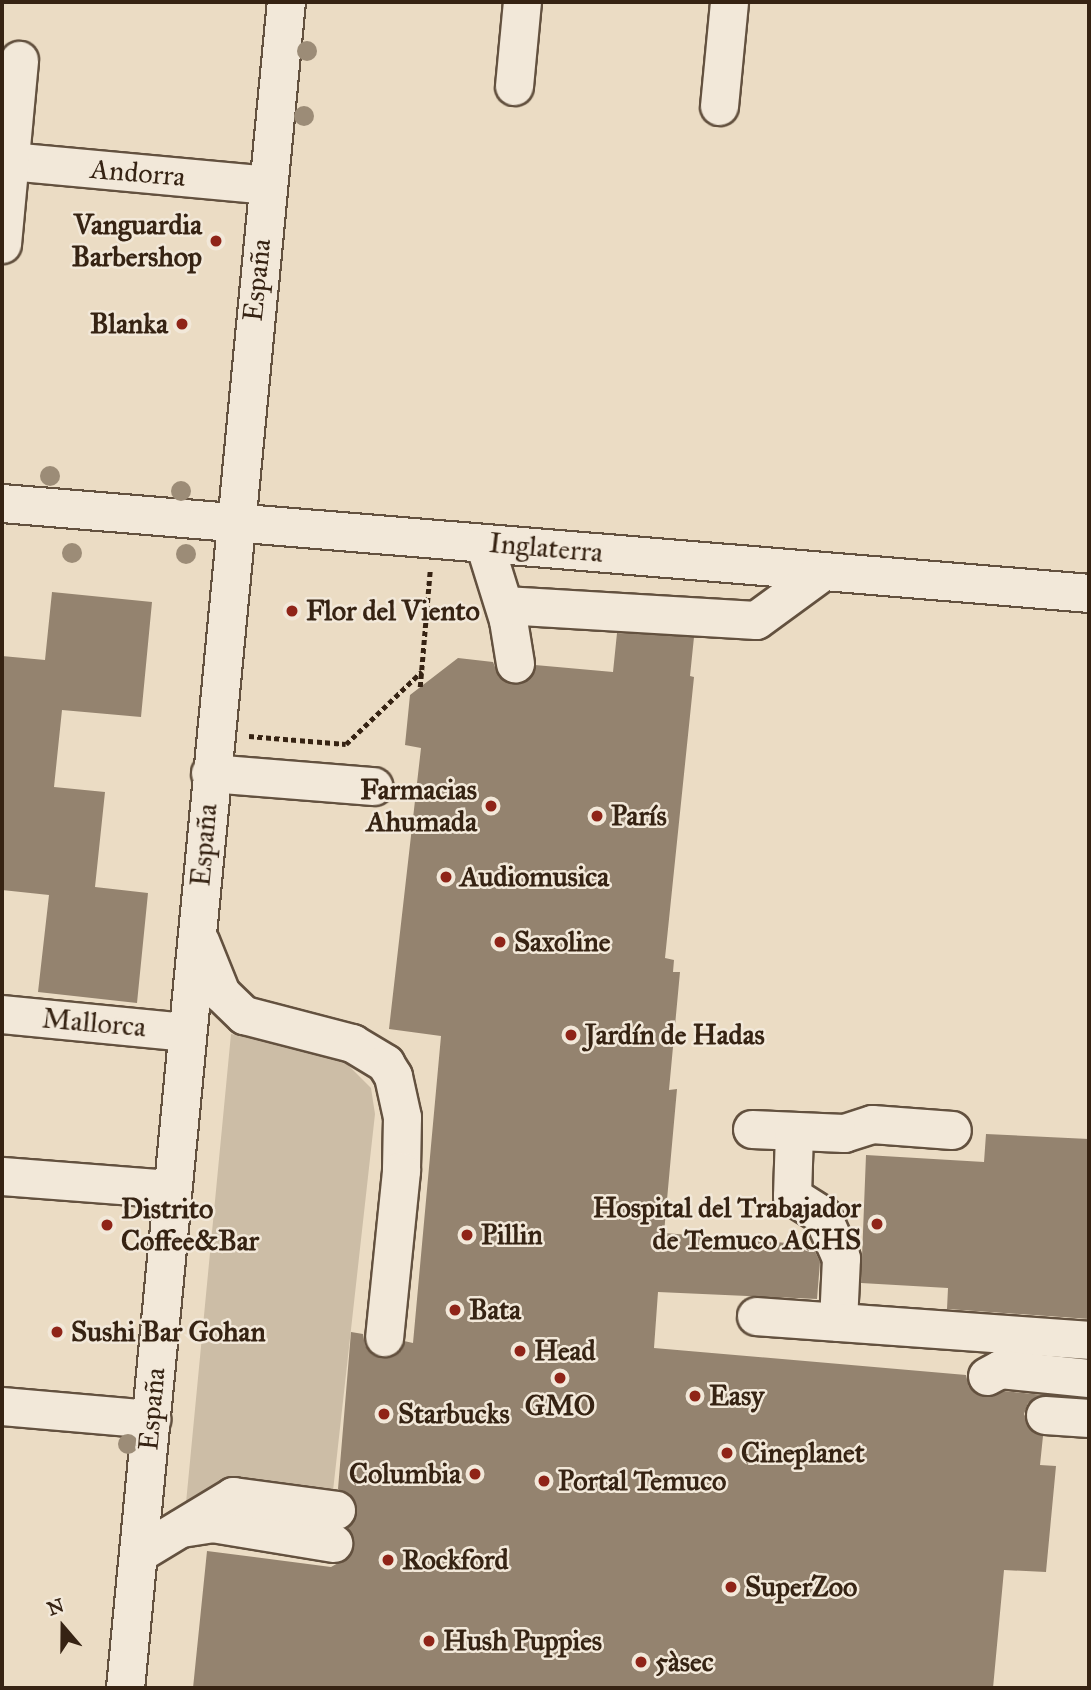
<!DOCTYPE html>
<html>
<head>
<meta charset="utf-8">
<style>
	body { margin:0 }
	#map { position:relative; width:1091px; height:1690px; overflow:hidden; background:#ebdcc4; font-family:"IM FELL Great Primer",serif }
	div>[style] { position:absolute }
	.green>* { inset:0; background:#ccbda6 }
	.building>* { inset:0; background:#94836f }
	.path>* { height:4.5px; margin-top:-2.25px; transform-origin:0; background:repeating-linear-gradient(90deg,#362313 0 5px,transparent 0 8.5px) }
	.roads { filter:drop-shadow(2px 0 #63513f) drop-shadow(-2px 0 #63513f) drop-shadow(0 2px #63513f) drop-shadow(0 -2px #63513f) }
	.minor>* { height:37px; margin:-18.5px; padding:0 18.5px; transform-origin:18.5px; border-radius:18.5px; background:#f2e8d9 }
	.trees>* { width:20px; height:20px; margin:-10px; border-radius:50%; background:#9c8c77 }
	.dots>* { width:19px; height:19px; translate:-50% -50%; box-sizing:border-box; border:4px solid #f2e8d9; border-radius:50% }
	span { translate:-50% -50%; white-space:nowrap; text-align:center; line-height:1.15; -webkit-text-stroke:5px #f2e8d9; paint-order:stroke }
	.street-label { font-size:28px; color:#362313 }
	.poi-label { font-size:28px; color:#362313; font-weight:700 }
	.right { translate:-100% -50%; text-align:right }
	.left { translate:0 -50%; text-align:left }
	.frame { position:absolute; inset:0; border:4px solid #362313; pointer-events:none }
	.north { position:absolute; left:28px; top:1592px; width:70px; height:70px; -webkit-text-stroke:5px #f2e8d9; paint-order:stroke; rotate:340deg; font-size:19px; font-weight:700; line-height:28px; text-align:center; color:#362313 }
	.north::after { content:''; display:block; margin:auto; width:24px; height:32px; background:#362313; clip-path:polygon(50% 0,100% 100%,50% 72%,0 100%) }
</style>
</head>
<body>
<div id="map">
	<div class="green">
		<i style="clip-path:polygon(231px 1034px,328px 1052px,342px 1059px,371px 1088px,375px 1114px,333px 1491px,234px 1477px,221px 1480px,186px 1503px)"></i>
	</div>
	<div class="building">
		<i style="clip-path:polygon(52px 592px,152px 602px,141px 717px,62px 710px,54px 787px,105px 792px,95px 887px,148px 893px,137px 1003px,38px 992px,49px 895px,2px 890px,2px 656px,45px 660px)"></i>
		<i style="clip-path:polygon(617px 633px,694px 637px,690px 676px,694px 677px,665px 958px,674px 960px,673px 972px,680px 972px,669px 1090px,677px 1089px,664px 1233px,812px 1245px,820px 1262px,817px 1299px,658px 1292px,654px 1348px,966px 1375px,969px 1387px,986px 1397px,1004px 1391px,1044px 1395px,1028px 1403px,1024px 1414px,1033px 1432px,1043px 1436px,1040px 1465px,1056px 1466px,1046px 1572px,1004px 1570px,993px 1688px,193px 1688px,207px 1551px,331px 1567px,349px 1557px,354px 1546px,347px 1527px,357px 1513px,356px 1503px,338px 1489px,351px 1332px,363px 1334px,365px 1346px,381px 1358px,393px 1356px,404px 1341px,413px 1343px,441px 1036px,389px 1029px,421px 748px,405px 745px,410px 695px,458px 658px,493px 662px,499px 677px,518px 684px,529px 679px,535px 665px,613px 672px)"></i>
		<i style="clip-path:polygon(986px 1134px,1089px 1139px,1089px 1319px,947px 1309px,948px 1288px,861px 1283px,866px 1155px,984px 1162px)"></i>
	</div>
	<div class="path">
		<i style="left:420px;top:687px;width:116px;rotate:-85.1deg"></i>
		<i style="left:249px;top:736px;width:97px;rotate:4.7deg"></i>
		<i style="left:346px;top:744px;width:105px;rotate:-43.8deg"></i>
	</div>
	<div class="roads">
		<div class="minor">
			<i style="left:514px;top:86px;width:84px;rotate:-84.6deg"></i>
			<i style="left:719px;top:106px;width:104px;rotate:-84.5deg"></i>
			<i style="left:10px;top:161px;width:258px;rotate:5.3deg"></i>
			<i style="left:2px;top:244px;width:185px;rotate:-84.7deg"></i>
			<i style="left:2px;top:503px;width:1091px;rotate:4.73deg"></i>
			<i style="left:484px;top:543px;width:81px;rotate:72.7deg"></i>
			<i style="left:508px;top:620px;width:44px;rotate:80.8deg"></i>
			<i style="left:504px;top:605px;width:252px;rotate:3.4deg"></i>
			<i style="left:756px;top:620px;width:83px;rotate:-36.2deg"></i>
			<i style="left:210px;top:773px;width:164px;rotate:4.6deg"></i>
			<i style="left:200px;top:941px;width:56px;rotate:68deg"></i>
			<i style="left:221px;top:993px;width:32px;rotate:44deg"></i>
			<i style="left:244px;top:1015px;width:112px;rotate:14.5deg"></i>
			<i style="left:352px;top:1043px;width:39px;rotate:31deg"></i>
			<i style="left:385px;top:1063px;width:15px;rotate:58deg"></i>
			<i style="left:393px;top:1076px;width:42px;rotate:77.6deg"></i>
			<i style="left:402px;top:1117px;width:54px;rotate:91.1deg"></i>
			<i style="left:401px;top:1171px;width:167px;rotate:95.8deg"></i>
			<i style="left:2px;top:1014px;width:186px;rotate:5.6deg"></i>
			<i style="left:752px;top:1129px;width:92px;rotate:2.5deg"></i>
			<i style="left:844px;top:1133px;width:29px;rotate:-18deg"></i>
			<i style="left:872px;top:1124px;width:80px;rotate:4.3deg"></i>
			<i style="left:794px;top:1132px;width:64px;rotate:91.8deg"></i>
			<i style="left:792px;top:1196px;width:36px;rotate:32deg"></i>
			<i style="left:822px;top:1215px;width:47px;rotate:66.2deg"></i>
			<i style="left:841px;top:1258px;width:64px;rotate:92.7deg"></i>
			<i style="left:2px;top:1176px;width:169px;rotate:4.4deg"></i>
			<i style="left:756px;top:1316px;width:334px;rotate:4.1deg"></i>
			<i style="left:987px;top:1376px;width:15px;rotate:-28deg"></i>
			<i style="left:1000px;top:1369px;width:89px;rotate:5.8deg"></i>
			<i style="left:2px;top:1406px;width:150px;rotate:5deg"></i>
			<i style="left:1045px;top:1415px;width:44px;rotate:3.9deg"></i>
			<i style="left:181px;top:1528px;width:31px;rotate:-9deg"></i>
			<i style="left:212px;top:1523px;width:123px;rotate:9.4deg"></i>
			<i style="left:139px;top:1553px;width:110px;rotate:-31.2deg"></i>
			<i style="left:233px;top:1496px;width:104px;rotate:7.7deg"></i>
			<i style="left:125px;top:1688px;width:1694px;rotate:-84.55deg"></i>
		</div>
	</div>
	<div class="trees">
		<i style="left:307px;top:51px"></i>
		<i style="left:304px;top:116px"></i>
		<i style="left:50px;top:476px"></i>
		<i style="left:181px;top:491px"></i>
		<i style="left:72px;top:553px"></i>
		<i style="left:186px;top:554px"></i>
		<i style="left:128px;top:1444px"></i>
	</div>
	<div class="dots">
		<i style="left:216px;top:241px;background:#8f2418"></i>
		<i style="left:182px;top:324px;background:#8f2418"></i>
		<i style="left:292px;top:611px;background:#8f2418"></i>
		<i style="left:491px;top:806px;background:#8f2418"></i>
		<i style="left:597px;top:816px;background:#8f2418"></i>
		<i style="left:446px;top:877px;background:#8f2418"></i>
		<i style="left:500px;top:942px;background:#8f2418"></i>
		<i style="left:571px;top:1035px;background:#8f2418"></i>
		<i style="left:877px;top:1224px;background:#8f2418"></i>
		<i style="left:107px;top:1225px;background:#8f2418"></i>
		<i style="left:467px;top:1235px;background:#8f2418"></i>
		<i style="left:455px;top:1310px;background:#8f2418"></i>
		<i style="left:57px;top:1332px;background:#8f2418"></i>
		<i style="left:520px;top:1351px;background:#8f2418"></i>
		<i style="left:560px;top:1378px;background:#8f2418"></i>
		<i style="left:695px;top:1396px;background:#8f2418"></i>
		<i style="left:384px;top:1414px;background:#8f2418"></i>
		<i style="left:727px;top:1453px;background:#8f2418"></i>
		<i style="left:475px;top:1474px;background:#8f2418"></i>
		<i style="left:544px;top:1481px;background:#8f2418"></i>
		<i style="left:388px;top:1560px;background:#8f2418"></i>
		<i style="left:731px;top:1587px;background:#8f2418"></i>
		<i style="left:429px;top:1641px;background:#8f2418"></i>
		<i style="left:641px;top:1662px;background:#8f2418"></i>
	</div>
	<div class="street-label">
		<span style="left:138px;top:173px;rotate:5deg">Andorra</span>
		<span style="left:257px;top:280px;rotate:-84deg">España</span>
		<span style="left:546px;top:548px;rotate:5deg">Inglaterra</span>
		<span style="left:204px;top:845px;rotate:-85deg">España</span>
		<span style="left:94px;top:1023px;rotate:5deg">Mallorca</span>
		<span style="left:152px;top:1409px;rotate:-85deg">España</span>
	</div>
	<div class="poi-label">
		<span class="right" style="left:202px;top:241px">Vanguardia<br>Barbershop</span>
		<span class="right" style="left:168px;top:324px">Blanka</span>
		<span class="left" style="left:306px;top:611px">Flor del Viento</span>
		<span class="right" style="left:477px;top:806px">Farmacias<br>Ahumada</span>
		<span class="left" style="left:611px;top:816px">París</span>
		<span class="left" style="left:460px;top:877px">Audiomusica</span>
		<span class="left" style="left:514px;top:942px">Saxoline</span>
		<span class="left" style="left:585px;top:1035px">Jardín de Hadas</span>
		<span class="right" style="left:861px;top:1224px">Hospital del Trabajador<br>de Temuco ACHS</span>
		<span class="left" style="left:121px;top:1225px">Distrito<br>Coffee&amp;Bar</span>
		<span class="left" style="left:481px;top:1235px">Pillin</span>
		<span class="left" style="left:469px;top:1310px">Bata</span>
		<span class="left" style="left:71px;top:1332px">Sushi Bar Gohan</span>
		<span class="left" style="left:534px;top:1351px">Head</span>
		<span class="left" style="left:709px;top:1396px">Easy</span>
		<span style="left:560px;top:1406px">GMO</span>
		<span class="left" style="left:398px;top:1414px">Starbucks</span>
		<span class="left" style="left:741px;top:1453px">Cineplanet</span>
		<span class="right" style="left:461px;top:1474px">Columbia</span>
		<span class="left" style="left:558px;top:1481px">Portal Temuco</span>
		<span class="left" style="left:402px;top:1560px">Rockford</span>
		<span class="left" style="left:745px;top:1587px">SuperZoo</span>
		<span class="left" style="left:443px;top:1641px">Hush Puppies</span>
		<span class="left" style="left:655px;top:1662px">5àsec</span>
	</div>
	<div class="frame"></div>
	<div class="north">N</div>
</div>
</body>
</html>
